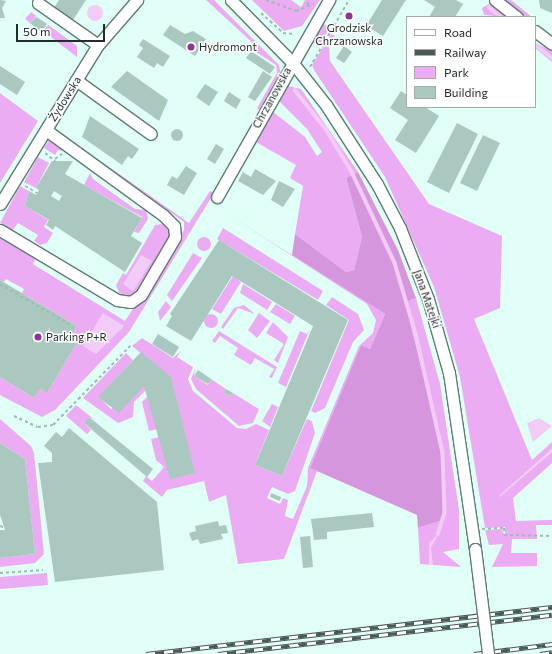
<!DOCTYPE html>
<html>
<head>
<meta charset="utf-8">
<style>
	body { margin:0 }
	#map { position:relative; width:552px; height:654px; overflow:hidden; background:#e0fff7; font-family:Commissioner,sans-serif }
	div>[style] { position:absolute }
	.green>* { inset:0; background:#ecacf3 }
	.round { border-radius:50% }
	.forest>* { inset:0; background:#d696de }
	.water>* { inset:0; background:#f3cbf7 }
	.stream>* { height:3.5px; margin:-1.75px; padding:0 1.75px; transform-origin:1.75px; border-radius:1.75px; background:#f3cbf7 }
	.building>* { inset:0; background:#aac7c0 }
	.path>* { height:2px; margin-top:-1px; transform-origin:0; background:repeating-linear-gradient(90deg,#a0b9b3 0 3px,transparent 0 6px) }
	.roads { filter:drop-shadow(1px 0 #5f7a74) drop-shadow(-1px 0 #5f7a74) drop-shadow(0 1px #5f7a74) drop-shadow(0 -1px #5f7a74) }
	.minor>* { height:11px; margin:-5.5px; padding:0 5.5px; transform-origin:5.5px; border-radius:5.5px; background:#fff }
	.rail>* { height:4.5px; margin-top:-2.25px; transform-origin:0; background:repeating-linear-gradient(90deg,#fff 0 9px,#495955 0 18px); box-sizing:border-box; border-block:1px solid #495955 }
	.bridges { filter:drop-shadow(1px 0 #5f7a74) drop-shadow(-1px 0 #5f7a74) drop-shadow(0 1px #5f7a74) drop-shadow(0 -1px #5f7a74) }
	.minor-bridge>* { height:11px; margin:-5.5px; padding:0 5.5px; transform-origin:5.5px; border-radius:5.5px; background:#fff }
	.dots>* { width:11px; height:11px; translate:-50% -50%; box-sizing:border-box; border:2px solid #fff; border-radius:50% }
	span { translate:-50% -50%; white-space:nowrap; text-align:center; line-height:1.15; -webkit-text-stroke:3px #fff; paint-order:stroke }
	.poi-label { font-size:11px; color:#212d2a }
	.left { translate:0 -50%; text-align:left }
	.street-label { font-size:11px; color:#212d2a }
	.legend { position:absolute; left:406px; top:16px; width:130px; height:92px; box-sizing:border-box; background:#fff; border:1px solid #a6abaa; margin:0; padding:5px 7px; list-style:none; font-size:12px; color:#212d2a }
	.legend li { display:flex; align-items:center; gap:8px; height:20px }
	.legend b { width:20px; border:1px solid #a6abaa }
	.scale { position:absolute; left:16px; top:24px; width:89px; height:18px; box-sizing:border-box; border:2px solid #212d2a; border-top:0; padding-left:5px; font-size:12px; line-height:14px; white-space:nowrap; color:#212d2a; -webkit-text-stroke:3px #fff; paint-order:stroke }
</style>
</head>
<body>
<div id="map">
	<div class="green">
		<i style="clip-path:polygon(206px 0,214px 0,279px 65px,281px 75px,261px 112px,257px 108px,277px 73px,276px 65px,253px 50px,256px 46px)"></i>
		<i style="clip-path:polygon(252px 0,291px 0,301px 7px,305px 0,320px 0,302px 26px,284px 31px)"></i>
		<i style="clip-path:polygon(504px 0,511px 0,532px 17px,526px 17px)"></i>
		<i style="clip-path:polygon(489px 4px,507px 17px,484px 15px,482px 8px)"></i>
		<i style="clip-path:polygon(31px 12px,77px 46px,77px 57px,43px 31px,48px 25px,36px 16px,30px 23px,25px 19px)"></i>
		<i style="clip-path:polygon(332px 24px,319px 46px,312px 42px,322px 25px)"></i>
		<i style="clip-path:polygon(331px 34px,335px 36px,329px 46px,330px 61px,429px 204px,502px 236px,500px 308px,474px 319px,532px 460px,552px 442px,552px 449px,499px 496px,552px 452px,552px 463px,513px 498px,516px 521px,552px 520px,552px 525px,536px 525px,537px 539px,512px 539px,511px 553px,537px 553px,537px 566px,492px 567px,503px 544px,489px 545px,485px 530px,502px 529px,505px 537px,505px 527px,485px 528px,460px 377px,434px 287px,385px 177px,314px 70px,312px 65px)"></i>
		<i style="clip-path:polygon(535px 43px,552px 51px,552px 62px,535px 48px)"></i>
		<i style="clip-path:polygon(288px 86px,301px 89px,358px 172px,346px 178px,362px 237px,354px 270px,346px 272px,295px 234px,303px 186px,290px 178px,296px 165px,256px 142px,272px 111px,305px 137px,317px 156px,322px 152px,307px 129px,279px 101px)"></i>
		<i style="clip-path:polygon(0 93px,38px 121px,0 183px)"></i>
		<i style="clip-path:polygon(49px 140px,64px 147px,62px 151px,58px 150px,55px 155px,44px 148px)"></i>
		<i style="clip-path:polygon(71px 140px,189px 223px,210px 191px,214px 193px,129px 332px,55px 410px,42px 417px,0 395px,0 377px,34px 398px,40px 389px,47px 393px,79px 339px,72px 335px,77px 326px,22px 293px,24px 289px,6px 279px,4px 282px,0 280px,0 236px,36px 258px,33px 264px,125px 321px,184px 230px,184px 222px)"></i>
		<i style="clip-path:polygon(38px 157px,49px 163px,36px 188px,24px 182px)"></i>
		<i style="clip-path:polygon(90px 173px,93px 179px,135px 209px,146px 210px,148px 219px,139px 233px,134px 232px,142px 217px,84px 185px)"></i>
		<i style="clip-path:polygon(20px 186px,29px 191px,25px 206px,48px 220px,44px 227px,53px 233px,47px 243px,40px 245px,34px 241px,38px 235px,18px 223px,13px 230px,0 223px)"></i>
		<i style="clip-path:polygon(221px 210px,385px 314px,370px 349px,361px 345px,310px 468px,317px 471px,284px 559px,238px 564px,226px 495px,209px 502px,204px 481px,167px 490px,162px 497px,143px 481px,146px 476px,152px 481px,164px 467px,156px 460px,151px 439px,160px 437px,170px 478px,194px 473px,171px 378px,132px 346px,142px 338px,173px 358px,181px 351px,177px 357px,193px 367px,188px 379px,193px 391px,237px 428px,246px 429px,256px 424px,269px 430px,255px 465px,282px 476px,307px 419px,312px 421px,315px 433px,295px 491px,288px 494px,272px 487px,267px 498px,280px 504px,283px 498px,288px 500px,285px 516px,293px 519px,307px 486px,308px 468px,359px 346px,373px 333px,376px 320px,367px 304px)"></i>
		<i style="clip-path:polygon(162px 224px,169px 230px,170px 237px,135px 293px,127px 296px,119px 293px,116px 285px,123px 273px,126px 275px,155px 225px)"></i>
		<i style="clip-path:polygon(223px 228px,323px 291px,318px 300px,217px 239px)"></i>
		<i class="round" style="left:197px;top:237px;width:14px;height:14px"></i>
		<i style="clip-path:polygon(193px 253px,202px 258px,172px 301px,167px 295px)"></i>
		<i style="clip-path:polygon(233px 276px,241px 282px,221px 314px,212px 309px)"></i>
		<i style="clip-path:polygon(243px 284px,272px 302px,267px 310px,240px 293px)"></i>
		<i style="clip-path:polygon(332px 297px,358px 314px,364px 330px,353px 342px,325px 408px,315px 413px,311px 411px,349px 320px,326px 305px)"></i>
		<i style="clip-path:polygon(416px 298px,440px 384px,459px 510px,459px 549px,443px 552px,461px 567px,420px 564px,418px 528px,443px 520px,438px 431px,405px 301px)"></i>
		<i style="clip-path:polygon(166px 301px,171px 307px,160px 321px,158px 312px)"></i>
		<i style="clip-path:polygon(276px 304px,295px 316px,290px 324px,270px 312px)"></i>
		<i style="clip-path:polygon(244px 305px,255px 314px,238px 308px,223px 329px,221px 327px,234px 308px)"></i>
		<i style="clip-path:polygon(259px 313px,270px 321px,257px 338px,248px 330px)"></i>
		<i class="round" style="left:204px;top:314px;width:14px;height:14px"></i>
		<i style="clip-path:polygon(273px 322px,288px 337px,278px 363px,274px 360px,284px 344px,266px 333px)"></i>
		<i style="clip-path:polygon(310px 329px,286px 387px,278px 383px,300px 331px,307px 334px)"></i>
		<i style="clip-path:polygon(219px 331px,277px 367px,272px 378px,269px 377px,274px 369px,255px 358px,251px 365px,234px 355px,238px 348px,220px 336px,215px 343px,212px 341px)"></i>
		<i style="clip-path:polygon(126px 353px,133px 360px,99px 397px,111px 409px,144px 386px,147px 389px,134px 402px,133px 417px,118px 423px,83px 398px)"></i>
		<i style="clip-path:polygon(195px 369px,194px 376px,208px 385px,211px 379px,226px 389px,224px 393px,231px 396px,233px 393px,259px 409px,253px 423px,239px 426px,196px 389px,191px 379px)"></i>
		<i style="clip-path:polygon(147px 397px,158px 429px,149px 431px,142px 402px)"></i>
		<i style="clip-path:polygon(272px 404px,278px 407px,270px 427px,262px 421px)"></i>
		<i style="clip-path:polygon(76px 405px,95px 420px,89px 417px,84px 423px,91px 430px,87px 434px,66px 416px)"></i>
		<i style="clip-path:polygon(0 419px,31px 446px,34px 453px,44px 554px,35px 563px,0 567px,0 558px,35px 554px,25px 459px,0 443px)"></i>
		<i style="clip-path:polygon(47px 573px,48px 585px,0 589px,0 577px)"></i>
	</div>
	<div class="forest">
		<i style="clip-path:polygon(358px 172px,398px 250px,416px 298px,405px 302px,438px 434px,444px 482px,443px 520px,418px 528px,417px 515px,310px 468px,361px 345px,370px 349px,385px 314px,292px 255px,295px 234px,346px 272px,354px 270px,362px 237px,346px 178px)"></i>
	</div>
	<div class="water">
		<i class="round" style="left:87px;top:5px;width:16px;height:16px"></i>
		<i style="clip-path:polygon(141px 255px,152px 261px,133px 291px,123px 284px)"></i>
		<i style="clip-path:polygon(103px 313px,124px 326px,96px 354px,83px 346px)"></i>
		<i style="clip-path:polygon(539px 418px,552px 426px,533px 442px,527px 423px)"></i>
		<i style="clip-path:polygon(552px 449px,552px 452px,500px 497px,499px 496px)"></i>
		<i style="clip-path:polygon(440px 532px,431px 548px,433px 565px,429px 565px,429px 543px)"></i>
	</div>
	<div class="stream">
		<i style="left:489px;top:7px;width:16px;rotate:40deg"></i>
		<i style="left:536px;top:45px;width:21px;rotate:39deg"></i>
		<i style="left:295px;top:90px;width:50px;rotate:51.5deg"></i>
		<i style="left:326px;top:129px;width:50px;rotate:58.8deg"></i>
		<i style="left:352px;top:172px;width:101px;rotate:64.7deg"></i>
		<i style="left:395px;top:263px;width:74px;rotate:73.5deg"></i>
		<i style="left:416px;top:334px;width:122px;rotate:77.2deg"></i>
		<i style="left:443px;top:453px;width:60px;rotate:88.1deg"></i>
		<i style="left:445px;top:513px;width:22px;rotate:108deg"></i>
	</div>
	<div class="building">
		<i style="clip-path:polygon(0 0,6px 1px,2px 8px,5px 18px,0 18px)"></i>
		<i style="clip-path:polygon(59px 0,86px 0,73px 20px,54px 8px)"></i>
		<i style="clip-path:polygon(382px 0,406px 0,383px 36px,366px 26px)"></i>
		<i style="clip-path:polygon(424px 0,456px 0,463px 4px,455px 17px,429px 17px,435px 7px)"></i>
		<i style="clip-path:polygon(539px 0,552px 0,552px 13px,540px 8px)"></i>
		<i style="clip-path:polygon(36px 17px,47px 24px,41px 32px,30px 23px)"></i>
		<i style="clip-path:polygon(170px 25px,185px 34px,193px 31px,206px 39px,195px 56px,163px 35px)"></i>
		<i style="clip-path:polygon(143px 39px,170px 56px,163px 67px,157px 63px,154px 68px,137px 57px,143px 48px,139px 45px)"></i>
		<i style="clip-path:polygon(344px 46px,352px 52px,344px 63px,336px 58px)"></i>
		<i style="clip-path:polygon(251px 51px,275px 67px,270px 74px,246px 58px)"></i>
		<i style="clip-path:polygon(0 66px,25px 82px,17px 95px,0 84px)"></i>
		<i style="clip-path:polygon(127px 71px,168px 100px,159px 121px,111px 87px)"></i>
		<i style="clip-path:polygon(263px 71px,272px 77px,255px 101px,248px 97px)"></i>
		<i style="clip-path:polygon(205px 84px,218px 92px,209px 106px,196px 97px)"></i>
		<i style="clip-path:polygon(401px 91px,407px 95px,407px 107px,425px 107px,439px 116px,416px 153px,395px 140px,408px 120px,390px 108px)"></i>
		<i style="clip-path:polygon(229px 92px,241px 100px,236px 109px,224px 101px)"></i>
		<i style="clip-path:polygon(90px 116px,139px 149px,132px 159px,128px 156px,122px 165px,82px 137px)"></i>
		<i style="clip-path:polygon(457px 123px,478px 134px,449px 193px,427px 182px)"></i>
		<i class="round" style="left:171px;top:129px;width:12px;height:12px"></i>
		<i style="clip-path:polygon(483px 135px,500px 143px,477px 191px,460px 183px)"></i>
		<i style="clip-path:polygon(216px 144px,224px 149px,215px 164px,207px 159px)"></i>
		<i style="clip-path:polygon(evenodd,52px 161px,73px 161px,65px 174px,142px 218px,131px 236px,142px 243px,125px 272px,55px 226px,53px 230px,46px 225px,49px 220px,25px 206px,29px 191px,36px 195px,39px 190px,36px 188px,52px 161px,54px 191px,62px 196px,59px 201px,51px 196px,54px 191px)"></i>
		<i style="clip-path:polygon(186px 166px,197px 173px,184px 195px,167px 185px,172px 176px,177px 179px)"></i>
		<i style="clip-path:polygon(255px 169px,276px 181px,263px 195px,238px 181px,243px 172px,251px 177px)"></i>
		<i style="clip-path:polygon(279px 181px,295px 189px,283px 207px,271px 200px)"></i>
		<i style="clip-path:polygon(219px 240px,348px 320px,282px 476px,255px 465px,313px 326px,232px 276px,191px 341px,166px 326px,172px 316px,170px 314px)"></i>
		<i style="clip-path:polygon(0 280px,77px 326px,72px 335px,79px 339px,47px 393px,40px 389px,34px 398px,0 377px)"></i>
		<i style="clip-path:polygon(158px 334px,179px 347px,173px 357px,152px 344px)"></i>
		<i style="clip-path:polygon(141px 352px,171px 377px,195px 473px,170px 479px,144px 386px,119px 413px,98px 397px)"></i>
		<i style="clip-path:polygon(198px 370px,211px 379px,208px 384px,194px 376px)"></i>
		<i style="clip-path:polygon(226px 389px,233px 393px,231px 396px,224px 393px)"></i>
		<i style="clip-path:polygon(89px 417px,153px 469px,147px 477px,84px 423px)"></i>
		<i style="clip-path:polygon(69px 428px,157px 502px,164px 570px,55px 582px,38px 463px,52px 462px,52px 453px,44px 446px,56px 432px,62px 437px)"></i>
		<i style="clip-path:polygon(0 443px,25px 459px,35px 554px,0 558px,0 530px,5px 530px,0 515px)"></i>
		<i style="clip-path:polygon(271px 493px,281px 497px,280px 501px,270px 497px)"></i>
		<i style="clip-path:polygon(372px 513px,374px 527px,327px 532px,327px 539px,314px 540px,311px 519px)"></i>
		<i style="clip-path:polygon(218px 521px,219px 526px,226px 525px,228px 533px,221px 534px,223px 539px,200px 544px,198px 539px,192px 541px,189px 533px,196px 531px,195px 526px)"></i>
		<i style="clip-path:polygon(310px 536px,313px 567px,303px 568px,300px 537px)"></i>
	</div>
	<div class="path">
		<i style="left:266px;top:0;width:32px;rotate:20deg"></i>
		<i style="left:296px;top:11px;width:19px;rotate:-21deg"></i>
		<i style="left:307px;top:5px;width:6px;rotate:-59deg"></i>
		<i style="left:261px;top:13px;width:30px;rotate:42deg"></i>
		<i style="left:283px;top:33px;width:11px;rotate:5deg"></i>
		<i style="left:310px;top:67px;width:78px;rotate:-59.8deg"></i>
		<i style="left:45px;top:153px;width:13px;rotate:39deg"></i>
		<i style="left:55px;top:159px;width:9px;rotate:-36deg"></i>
		<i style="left:25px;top:186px;width:14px;rotate:30deg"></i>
		<i style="left:0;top:284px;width:80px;rotate:30.1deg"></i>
		<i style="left:14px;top:416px;width:26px;rotate:25deg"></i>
		<i style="left:38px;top:427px;width:15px;rotate:-8deg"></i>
		<i style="left:53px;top:425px;width:112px;rotate:-45.7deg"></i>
		<i style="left:0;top:526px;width:5px;rotate:22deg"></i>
		<i style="left:482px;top:529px;width:22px;rotate:-3deg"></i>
		<i style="left:504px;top:528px;width:7px;rotate:90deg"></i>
		<i style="left:504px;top:535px;width:48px;rotate:1.2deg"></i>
		<i style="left:0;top:573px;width:43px;rotate:-4deg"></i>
	</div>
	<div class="roads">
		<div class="minor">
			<i style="left:231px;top:0;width:87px;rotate:45.5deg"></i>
			<i style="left:292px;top:62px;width:55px;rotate:51.7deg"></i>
			<i style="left:326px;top:105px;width:94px;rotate:57.2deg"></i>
			<i style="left:377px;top:184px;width:50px;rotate:62.4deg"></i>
			<i style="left:400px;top:228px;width:76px;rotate:68.5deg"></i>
			<i style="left:428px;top:299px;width:77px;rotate:74.2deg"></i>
			<i style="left:449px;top:373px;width:178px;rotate:81.6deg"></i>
			<i style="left:495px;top:0;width:28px;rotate:38deg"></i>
			<i style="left:38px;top:3px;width:73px;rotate:35deg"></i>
			<i style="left:535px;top:31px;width:21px;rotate:37deg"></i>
			<i style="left:76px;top:80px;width:92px;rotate:35.8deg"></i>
			<i style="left:217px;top:197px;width:227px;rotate:-60.4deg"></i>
			<i style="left:0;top:204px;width:187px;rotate:-58.4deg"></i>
			<i style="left:98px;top:45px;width:60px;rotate:-49.1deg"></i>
			<i style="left:0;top:230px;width:136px;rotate:30.9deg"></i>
			<i style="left:117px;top:300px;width:14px;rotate:8deg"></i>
			<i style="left:131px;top:302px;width:12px;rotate:-35deg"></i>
			<i style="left:141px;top:295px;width:67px;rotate:-59.6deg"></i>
			<i style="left:175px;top:237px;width:11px;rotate:-95deg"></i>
			<i style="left:174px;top:226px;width:16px;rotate:-135deg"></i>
			<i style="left:163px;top:215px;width:145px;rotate:-144deg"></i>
		</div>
	</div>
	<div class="rail">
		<i style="left:146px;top:654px;width:409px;rotate:-6.6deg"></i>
		<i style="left:218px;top:654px;width:336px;rotate:-6.7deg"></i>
		<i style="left:474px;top:654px;width:79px;rotate:-7.3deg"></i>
		<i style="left:540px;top:654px;width:12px;rotate:-9deg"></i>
	</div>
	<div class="bridges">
		<div class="minor-bridge">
			<i style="left:475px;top:549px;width:106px;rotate:82.9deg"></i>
		</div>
	</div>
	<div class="dots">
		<i style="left:349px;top:16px;background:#91339c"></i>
		<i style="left:191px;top:47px;background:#91339c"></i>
		<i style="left:38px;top:337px;background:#91339c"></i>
	</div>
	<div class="poi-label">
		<span style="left:349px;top:35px">Grodzisk<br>Chrzanowska</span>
		<span class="left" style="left:199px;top:47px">Hydromont</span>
		<span class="left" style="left:46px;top:337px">Parking P+R</span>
	</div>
	<div class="street-label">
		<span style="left:272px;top:98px;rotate:-61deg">Chrzanowska</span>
		<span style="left:65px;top:99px;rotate:-58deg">Żydowska</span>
		<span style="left:427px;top:299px;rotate:71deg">Jana Matejki</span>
	</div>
	<ul class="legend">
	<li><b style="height:5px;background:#fff"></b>Road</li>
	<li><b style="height:5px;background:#495955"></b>Railway</li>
	<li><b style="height:11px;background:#ecacf3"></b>Park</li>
	<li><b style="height:11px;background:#aac7c0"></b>Building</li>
	</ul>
	<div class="scale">50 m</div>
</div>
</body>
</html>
